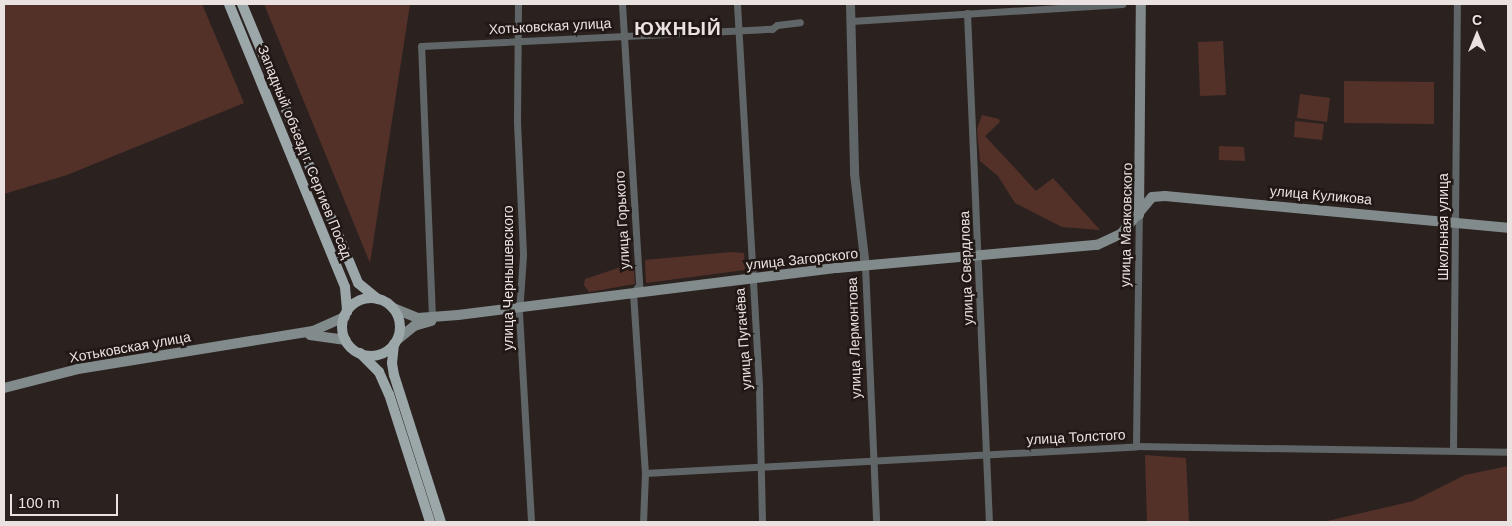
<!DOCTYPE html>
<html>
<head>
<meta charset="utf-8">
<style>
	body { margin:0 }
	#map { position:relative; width:1512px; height:526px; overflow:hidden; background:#2b2220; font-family:Arial,sans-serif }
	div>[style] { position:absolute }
	.green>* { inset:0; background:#533129 }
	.minor>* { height:7px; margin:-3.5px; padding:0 3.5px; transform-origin:3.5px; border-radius:3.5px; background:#606667 }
	.tertiary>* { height:9px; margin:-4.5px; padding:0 4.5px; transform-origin:4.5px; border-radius:4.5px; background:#606667 }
	.secondary>* { height:10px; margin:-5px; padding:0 5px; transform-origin:5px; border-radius:5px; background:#828b8c }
	.primary>* { height:10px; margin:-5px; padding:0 5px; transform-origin:5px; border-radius:5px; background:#9ca7aa }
	.primary>.ring { margin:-5px; padding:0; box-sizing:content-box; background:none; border:10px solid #9ca7aa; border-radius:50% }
	span { translate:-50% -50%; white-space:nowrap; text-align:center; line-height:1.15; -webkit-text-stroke:5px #211816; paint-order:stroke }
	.street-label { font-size:14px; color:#e9e2e1 }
	.district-label { font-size:19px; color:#e9e2e1; font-weight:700; letter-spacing:1px }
	.frame { position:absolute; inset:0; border:5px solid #e9e2e1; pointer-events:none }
	.north { position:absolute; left:1452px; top:10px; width:50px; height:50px; -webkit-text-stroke:4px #211816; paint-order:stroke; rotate:0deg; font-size:14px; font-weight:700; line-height:20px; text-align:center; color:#e9e2e1 }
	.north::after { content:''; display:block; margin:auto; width:18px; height:22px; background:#e9e2e1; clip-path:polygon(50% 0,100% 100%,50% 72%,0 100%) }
	.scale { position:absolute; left:10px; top:494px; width:108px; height:22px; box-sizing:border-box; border:2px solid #e9e2e1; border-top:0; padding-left:6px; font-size:15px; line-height:18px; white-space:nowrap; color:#e9e2e1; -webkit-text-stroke:4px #211816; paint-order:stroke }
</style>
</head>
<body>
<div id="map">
	<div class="green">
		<i style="clip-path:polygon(4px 4px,202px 4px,244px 103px,67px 175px,4px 194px)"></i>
		<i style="clip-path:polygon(264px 4px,410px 4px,370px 263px)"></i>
		<i style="clip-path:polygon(1223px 41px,1226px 95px,1200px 96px,1198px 42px)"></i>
		<i style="clip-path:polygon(1344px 81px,1434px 82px,1434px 124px,1344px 123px)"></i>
		<i style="clip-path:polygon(1300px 94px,1330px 98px,1327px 122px,1297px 118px)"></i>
		<i style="clip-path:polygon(982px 115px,999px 119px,1000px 122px,985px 136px,1036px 191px,1053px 178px,1100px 230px,1062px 227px,1015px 203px,998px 176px,980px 161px,977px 129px)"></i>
		<i style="clip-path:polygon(1295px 121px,1324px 124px,1322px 140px,1294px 137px)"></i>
		<i style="clip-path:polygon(1219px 146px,1244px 147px,1245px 161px,1219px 160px)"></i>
		<i style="clip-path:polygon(731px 252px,744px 253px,745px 270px,646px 283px,645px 260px)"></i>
		<i style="clip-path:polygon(621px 267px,634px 270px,635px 284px,589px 292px,584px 285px,585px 279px)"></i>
		<i style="clip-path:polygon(1145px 455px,1186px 458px,1189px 522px,1147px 522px)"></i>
		<i style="clip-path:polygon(1508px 466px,1508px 522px,1323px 522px,1413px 501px,1465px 475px)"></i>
	</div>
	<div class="minor">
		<i style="left:518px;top:4px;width:118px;rotate:90.5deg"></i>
		<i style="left:517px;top:122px;width:133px;rotate:87.4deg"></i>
		<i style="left:523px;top:255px;width:58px;rotate:93.9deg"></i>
		<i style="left:519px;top:313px;width:209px;rotate:86.7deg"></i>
		<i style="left:622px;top:4px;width:282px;rotate:86.5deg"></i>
		<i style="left:639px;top:285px;width:10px;rotate:127deg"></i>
		<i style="left:633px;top:293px;width:180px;rotate:86.2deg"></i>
		<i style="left:645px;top:473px;width:49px;rotate:92.3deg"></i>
		<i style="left:737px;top:4px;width:386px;rotate:86.7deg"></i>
		<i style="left:759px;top:389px;width:133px;rotate:88.7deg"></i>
		<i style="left:967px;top:13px;width:509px;rotate:87.53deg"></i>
		<i style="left:851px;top:21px;width:272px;rotate:-3.6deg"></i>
		<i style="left:865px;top:266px;width:256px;rotate:87.5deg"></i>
		<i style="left:432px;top:317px;width:271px;rotate:-92.3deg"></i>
		<i style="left:421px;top:46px;width:351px;rotate:-2.8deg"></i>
		<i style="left:772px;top:29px;width:6px;rotate:-39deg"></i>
		<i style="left:777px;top:25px;width:23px;rotate:-7deg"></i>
		<i style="left:1136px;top:446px;width:231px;rotate:-89.3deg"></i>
		<i style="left:1453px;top:450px;width:446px;rotate:-89.5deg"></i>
		<i style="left:645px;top:473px;width:492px;rotate:-3.1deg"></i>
		<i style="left:1136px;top:446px;width:372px;rotate:0.9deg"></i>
	</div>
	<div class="tertiary">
		<i style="left:850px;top:4px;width:169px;rotate:88.6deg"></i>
		<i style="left:854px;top:173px;width:94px;rotate:83.3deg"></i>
	</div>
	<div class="secondary">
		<i style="left:1139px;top:215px;width:211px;rotate:-89.5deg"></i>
		<i style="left:393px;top:308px;width:27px;rotate:22deg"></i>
		<i style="left:418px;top:318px;width:40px;rotate:-4.3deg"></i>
		<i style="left:458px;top:315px;width:382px;rotate:-7.1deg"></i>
		<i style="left:837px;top:268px;width:261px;rotate:-5.1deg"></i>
		<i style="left:1097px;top:245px;width:26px;rotate:-25deg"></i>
		<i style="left:1121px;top:234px;width:48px;rotate:-50deg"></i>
		<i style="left:1152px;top:197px;width:13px;rotate:-4deg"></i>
		<i style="left:1165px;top:196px;width:344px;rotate:5.3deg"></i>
		<i style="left:310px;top:335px;width:36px;rotate:8deg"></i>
		<i style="left:398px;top:339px;width:21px;rotate:-39deg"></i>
		<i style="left:414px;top:326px;width:18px;rotate:-16deg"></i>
		<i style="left:4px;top:388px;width:76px;rotate:-14.4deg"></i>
		<i style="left:78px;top:369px;width:238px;rotate:-9.2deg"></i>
		<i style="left:313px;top:331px;width:35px;rotate:-24deg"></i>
	</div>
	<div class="primary">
		<i style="left:229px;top:4px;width:306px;rotate:67.7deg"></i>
		<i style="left:345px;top:287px;width:25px;rotate:85deg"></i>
		<i style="left:242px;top:4px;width:302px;rotate:67.4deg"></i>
		<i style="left:358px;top:283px;width:26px;rotate:39deg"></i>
		<i class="ring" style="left:342px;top:298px;width:48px;height:48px"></i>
		<i style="left:394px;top:344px;width:19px;rotate:96deg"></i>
		<i style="left:392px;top:363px;width:12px;rotate:81deg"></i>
		<i style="left:394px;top:375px;width:154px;rotate:72.3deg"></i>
		<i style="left:360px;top:353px;width:27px;rotate:45deg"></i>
		<i style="left:379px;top:372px;width:24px;rotate:66deg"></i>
		<i style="left:389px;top:394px;width:134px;rotate:72.2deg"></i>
	</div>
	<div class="street-label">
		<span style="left:550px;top:26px;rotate:-3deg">Хотьковская улица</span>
		<span style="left:305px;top:152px;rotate:68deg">Западный объезд г. Сергиев Посад</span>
		<span style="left:1321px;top:195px;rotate:5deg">улица Куликова</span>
		<span style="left:622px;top:220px;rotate:-93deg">улица Горького</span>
		<span style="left:1126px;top:225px;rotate:-89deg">улица Маяковского</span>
		<span style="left:1443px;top:227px;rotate:-90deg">Школьная улица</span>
		<span style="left:802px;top:259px;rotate:-6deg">улица Загорского</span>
		<span style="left:966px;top:268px;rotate:-92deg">улица Свердлова</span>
		<span style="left:508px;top:278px;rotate:-90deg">улица Чернышевского</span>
		<span style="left:854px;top:338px;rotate:-92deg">улица Лермонтова</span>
		<span style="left:743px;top:339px;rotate:-94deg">улица Пугачёва</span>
		<span style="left:130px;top:347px;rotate:-10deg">Хотьковская улица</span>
		<span style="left:1076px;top:437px;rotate:-3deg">улица Толстого</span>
	</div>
	<div class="district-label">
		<span style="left:678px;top:29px">ЮЖНЫЙ</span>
	</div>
	<div class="frame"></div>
	<div class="north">С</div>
	<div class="scale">100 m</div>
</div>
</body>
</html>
